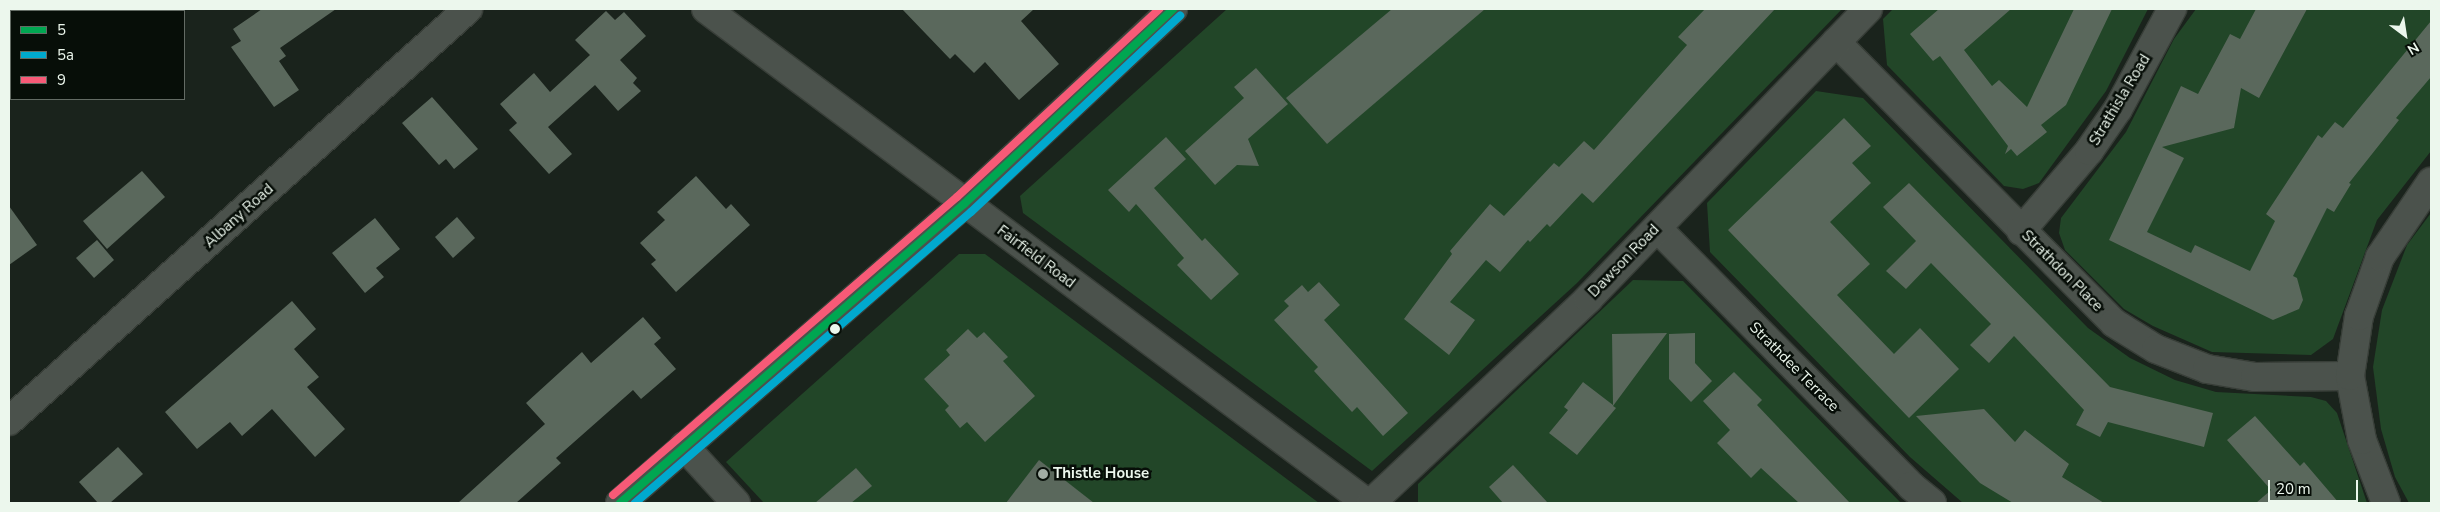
<!DOCTYPE html>
<html>
<head>
<meta charset="utf-8">
<style>
	body { margin:0 }
	#map { position:relative; width:2440px; height:512px; overflow:hidden; background:#1a231c; font-family:"Nunito Sans",sans-serif }
	div>[style] { position:absolute }
	.green>* { inset:0; background:#224628 }
	.building>* { inset:0; background:#5a685c }
	.roads { filter:drop-shadow(1px 0 #383e38) drop-shadow(-1px 0 #383e38) drop-shadow(0 1px #383e38) drop-shadow(0 -1px #383e38) }
	.minor>* { height:28px; margin:-14px; padding:0 14px; transform-origin:14px; border-radius:14px; background:#4b524c }
	.bus-1>* { height:8px; margin:-4px; padding:0 4px; transform-origin:4px; border-radius:4px; background:#00a651 }
	.bus-2>* { height:8px; margin:-4px; padding:0 4px; transform-origin:4px; border-radius:4px; background:#00a9ce }
	.bus-3>* { height:8px; margin:-4px; padding:0 4px; transform-origin:4px; border-radius:4px; background:#f75a77 }
	.dots>* { width:14px; height:14px; translate:-50% -50%; box-sizing:border-box; border:2px solid #070e08; border-radius:50% }
	span { translate:-50% -50%; white-space:nowrap; text-align:center; line-height:1.15; -webkit-text-stroke:5px #070e08; paint-order:stroke }
	.street-label { font-size:15px; color:#ecf7ed }
	.poi-label { font-size:15px; color:#ecf7ed; font-weight:700 }
	.left { translate:0 -50%; text-align:left }
	.frame { position:absolute; inset:0; border:10px solid #ecf7ed; pointer-events:none }
	.legend { position:absolute; left:10px; top:10px; width:175px; height:90px; box-sizing:border-box; background:#070e08; border:1px solid #636b64; margin:0; padding:6px 9px; list-style:none; font-size:15px; color:#ecf7ed }
	.legend li { display:flex; align-items:center; gap:10px; height:25px }
	.legend b { width:25px; border:1px solid #636b64 }
	.north { position:absolute; left:2380px; top:10px; width:50px; height:50px; -webkit-text-stroke:4px #070e08; paint-order:stroke; rotate:149deg; font-size:14px; font-weight:700; line-height:20px; text-align:center; color:#ecf7ed }
	.north::after { content:''; display:block; margin:auto; width:18px; height:22px; background:#ecf7ed; clip-path:polygon(50% 0,100% 100%,50% 72%,0 100%) }
	.scale { position:absolute; left:2268px; top:480px; width:90px; height:22px; box-sizing:border-box; border:2px solid #ecf7ed; border-top:0; padding-left:6px; font-size:15px; line-height:18px; white-space:nowrap; color:#ecf7ed; -webkit-text-stroke:4px #070e08; paint-order:stroke }
</style>
</head>
<body>
<div id="map">
	<div class="green">
		<i style="clip-path:polygon(1227px 9px,1842px 9px,1577px 283px,1372px 471px,1023px 213px,1020px 196px)"></i>
		<i style="clip-path:polygon(1893px 9px,2148px 9px,2106px 91px,2039px 183px,2023px 189px,2004px 186px,1887px 65px,1883px 19px)"></i>
		<i style="clip-path:polygon(2196px 9px,2431px 9px,2431px 151px,2377px 220px,2333px 339px,2311px 355px,2212px 352px,2153px 326px,2124px 309px,2065px 250px,2059px 233px,2061px 218px,2126px 132px,2174px 39px)"></i>
		<i style="clip-path:polygon(1816px 91px,1863px 98px,2088px 328px,2130px 358px,2175px 380px,2216px 392px,2311px 397px,2326px 401px,2337px 413px,2367px 503px,1963px 503px,1910px 457px,1710px 252px,1707px 203px)"></i>
		<i style="clip-path:polygon(2431px 213px,2431px 503px,2409px 503px,2395px 477px,2381px 429px,2373px 367px,2382px 310px,2407px 245px)"></i>
		<i style="clip-path:polygon(959px 254px,985px 254px,1319px 503px,764px 503px,726px 462px)"></i>
		<i style="clip-path:polygon(1633px 280px,1683px 281px,1901px 503px,1418px 503px,1418px 484px)"></i>
	</div>
	<div class="building">
		<i style="clip-path:polygon(262px 9px,336px 9px,280px 48px,286px 56px,279px 61px,299px 90px,274px 107px,231px 47px,241px 41px,233px 29px)"></i>
		<i style="clip-path:polygon(902px 9px,1034px 9px,1021px 21px,1059px 64px,1019px 100px,985px 62px,974px 73px,955px 54px,950px 59px)"></i>
		<i style="clip-path:polygon(1392px 9px,1485px 9px,1327px 144px,1286px 98px)"></i>
		<i style="clip-path:polygon(1705px 9px,1775px 9px,1593px 203px,1582px 193px,1550px 227px,1547px 224px,1530px 242px,1528px 240px,1500px 272px,1486px 260px,1450px 302px,1475px 320px,1449px 355px,1404px 319px,1452px 254px,1450px 251px,1490px 204px,1504px 216px,1554px 163px,1559px 167px,1584px 141px,1594px 150px,1687px 45px,1678px 37px)"></i>
		<i style="clip-path:polygon(1939px 9px,2011px 9px,1964px 50px,1992px 86px,1999px 80px,2027px 107px,2074px 9px,2112px 9px,2066px 105px,2041px 125px,2047px 132px,2017px 156px,2011px 149px,2005px 154px,2008px 146px,1940px 56px,1933px 61px,1910px 34px)"></i>
		<i style="clip-path:polygon(2256px 9px,2307px 9px,2259px 98px,2241px 88px,2234px 128px,2162px 147px,2184px 158px,2147px 232px,2191px 253px,2195px 245px,2250px 271px,2275px 221px,2266px 214px,2318px 135px,2322px 138px,2335px 122px,2343px 128px,2431px 21px,2431px 77px,2396px 118px,2399px 120px,2349px 183px,2351px 184px,2334px 212px,2327px 208px,2293px 276px,2297px 278px,2303px 300px,2299px 309px,2273px 320px,2109px 240px,2181px 86px,2198px 94px,2230px 34px,2240px 39px)"></i>
		<i style="clip-path:polygon(606px 11px,615px 20px,624px 12px,646px 36px,620px 60px,637px 78px,633px 83px,641px 91px,618px 111px,595px 85px,548px 127px,572px 154px,549px 174px,509px 130px,517px 123px,500px 104px,534px 73px,550px 92px,590px 55px,575px 40px)"></i>
		<i style="clip-path:polygon(1256px 68px,1288px 104px,1248px 139px,1259px 166px,1237px 165px,1215px 185px,1185px 151px,1244px 98px,1234px 87px)"></i>
		<i style="clip-path:polygon(432px 97px,478px 149px,454px 169px,446px 159px,439px 165px,402px 123px)"></i>
		<i style="clip-path:polygon(1844px 118px,1871px 146px,1852px 163px,1871px 183px,1830px 222px,1870px 264px,1837px 295px,1894px 354px,1920px 328px,1959px 369px,1909px 418px,1728px 230px)"></i>
		<i style="clip-path:polygon(1166px 137px,1186px 159px,1154px 188px,1202px 241px,1205px 238px,1239px 274px,1211px 300px,1177px 265px,1184px 258px,1136px 204px,1129px 212px,1108px 190px)"></i>
		<i style="clip-path:polygon(142px 171px,165px 197px,107px 249px,83px 221px)"></i>
		<i style="clip-path:polygon(696px 176px,726px 209px,731px 204px,750px 225px,676px 292px,651px 264px,656px 260px,640px 243px,665px 220px,657px 212px)"></i>
		<i style="clip-path:polygon(1909px 183px,2110px 387px,2213px 413px,2204px 447px,2108px 422px,2100px 437px,2076px 425px,2084px 410px,2014px 336px,1989px 363px,1970px 345px,1991px 324px,1931px 263px,1906px 289px,1886px 271px,1916px 241px,1883px 207px)"></i>
		<i style="clip-path:polygon(9px 206px,37px 245px,9px 265px)"></i>
		<i style="clip-path:polygon(457px 217px,475px 238px,453px 258px,435px 237px)"></i>
		<i style="clip-path:polygon(375px 218px,400px 249px,376px 268px,384px 277px,365px 293px,332px 253px)"></i>
		<i style="clip-path:polygon(97px 240px,114px 260px,94px 278px,76px 258px)"></i>
		<i style="clip-path:polygon(1319px 282px,1340px 305px,1324px 320px,1408px 413px,1383px 436px,1357px 407px,1352px 412px,1314px 371px,1318px 367px,1274px 320px,1289px 306px,1284px 301px,1302px 285px,1308px 292px)"></i>
		<i style="clip-path:polygon(292px 301px,316px 329px,294px 349px,319px 377px,307px 387px,345px 429px,315px 457px,272px 409px,242px 436px,230px 422px,197px 449px,165px 412px)"></i>
		<i style="clip-path:polygon(643px 317px,661px 338px,654px 344px,676px 369px,641px 399px,633px 390px,556px 458px,561px 463px,516px 503px,458px 503px,545px 424px,526px 403px,582px 352px,591px 363px)"></i>
		<i style="clip-path:polygon(968px 329px,977px 338px,984px 332px,1008px 357px,1003px 361px,1035px 396px,985px 442px,967px 422px,960px 428px,945px 410px,949px 406px,924px 379px,950px 355px,946px 350px)"></i>
		<i style="clip-path:polygon(1667px 333px,1613px 406px,1616px 408px,1577px 455px,1549px 433px,1568px 410px,1564px 407px,1583px 382px,1613px 405px,1612px 334px)"></i>
		<i style="clip-path:polygon(1695px 333px,1695px 363px,1712px 381px,1691px 402px,1669px 379px,1669px 334px)"></i>
		<i style="clip-path:polygon(1734px 372px,1762px 400px,1757px 405px,1850px 503px,1799px 503px,1761px 468px,1751px 478px,1717px 443px,1730px 430px,1703px 401px)"></i>
		<i style="clip-path:polygon(1984px 409px,2015px 442px,2025px 430px,2069px 464px,2062px 477px,2104px 503px,2013px 503px,1980px 483px,1916px 416px)"></i>
		<i style="clip-path:polygon(2255px 416px,2300px 466px,2304px 462px,2339px 503px,2256px 503px,2271px 490px,2227px 440px)"></i>
		<i style="clip-path:polygon(118px 447px,143px 474px,110px 503px,98px 503px,79px 482px)"></i>
		<i style="clip-path:polygon(1039px 460px,1094px 503px,1006px 503px)"></i>
		<i style="clip-path:polygon(1513px 465px,1548px 503px,1503px 503px,1489px 487px)"></i>
		<i style="clip-path:polygon(856px 468px,872px 486px,851px 503px,815px 503px)"></i>
	</div>
	<div class="roads">
		<div class="minor">
			<i style="left:706px;top:9px;width:825px;rotate:36.77deg"></i>
			<i style="left:1836px;top:42px;width:395px;rotate:45.3deg"></i>
			<i style="left:2114px;top:323px;width:49px;rotate:31.8deg"></i>
			<i style="left:2156px;top:349px;width:55px;rotate:21.4deg"></i>
			<i style="left:2207px;top:369px;width:49px;rotate:9.5deg"></i>
			<i style="left:2255px;top:377px;width:95px;rotate:-0.6deg"></i>
			<i style="left:1657px;top:228px;width:362px;rotate:45.4deg"></i>
			<i style="left:1911px;top:486px;width:27px;rotate:39deg"></i>
			<i style="left:2021px;top:231px;width:105px;rotate:-49.6deg"></i>
			<i style="left:2089px;top:151px;width:51px;rotate:-55.4deg"></i>
			<i style="left:2118px;top:109px;width:114px;rotate:-61.6deg"></i>
			<i style="left:9px;top:421px;width:617px;rotate:-41.91deg"></i>
			<i style="left:684px;top:446px;width:77px;rotate:47.6deg"></i>
			<i style="left:620px;top:503px;width:456px;rotate:-41deg"></i>
			<i style="left:964px;top:204px;width:286px;rotate:-43deg"></i>
			<i style="left:1371px;top:503px;width:298px;rotate:-43.2deg"></i>
			<i style="left:1588px;top:299px;width:403px;rotate:-46deg"></i>
			<i style="left:2386px;top:503px;width:67px;rotate:-110.9deg"></i>
			<i style="left:2362px;top:440px;width:65px;rotate:-100.6deg"></i>
			<i style="left:2350px;top:376px;width:61px;rotate:-81.5deg"></i>
			<i style="left:2359px;top:316px;width:63px;rotate:-70.4deg"></i>
			<i style="left:2380px;top:257px;width:91px;rotate:-55.8deg"></i>
		</div>
	</div>
	<div class="bus-1">
		<i style="left:620px;top:503px;width:456px;rotate:-41deg"></i>
		<i style="left:964px;top:204px;width:286px;rotate:-43deg"></i>
	</div>
	<div class="bus-2">
		<i style="left:635px;top:503px;width:444px;rotate:-40.9deg"></i>
		<i style="left:971px;top:212px;width:287px;rotate:-43.2deg"></i>
	</div>
	<div class="bus-3">
		<i style="left:613px;top:495px;width:455px;rotate:-40.9deg"></i>
		<i style="left:957px;top:197px;width:276px;rotate:-42.9deg"></i>
	</div>
	<div class="dots">
		<i style="left:835px;top:329px;background:#ecf7ed"></i>
		<i style="left:1043px;top:474px;background:#a2ada4"></i>
	</div>
	<div class="street-label">
		<span style="left:2120px;top:100px;rotate:-59deg">Strathisla Road</span>
		<span style="left:239px;top:216px;rotate:-42deg">Albany Road</span>
		<span style="left:1036px;top:257px;rotate:37deg">Fairfield Road</span>
		<span style="left:1624px;top:261px;rotate:-46deg">Dawson Road</span>
		<span style="left:2062px;top:271px;rotate:45deg">Strathdon Place</span>
		<span style="left:1794px;top:367px;rotate:45deg">Strathdee Terrace</span>
	</div>
	<div class="poi-label">
		<span class="left" style="left:1053px;top:474px">Thistle House</span>
	</div>
	<div class="frame"></div>
	<ul class="legend">
	<li><b style="height:6px;background:#00a651"></b>5</li>
	<li><b style="height:6px;background:#00a9ce"></b>5a</li>
	<li><b style="height:6px;background:#f75a77"></b>9</li>
	</ul>
	<div class="north">N</div>
	<div class="scale">20 m</div>
</div>
</body>
</html>
